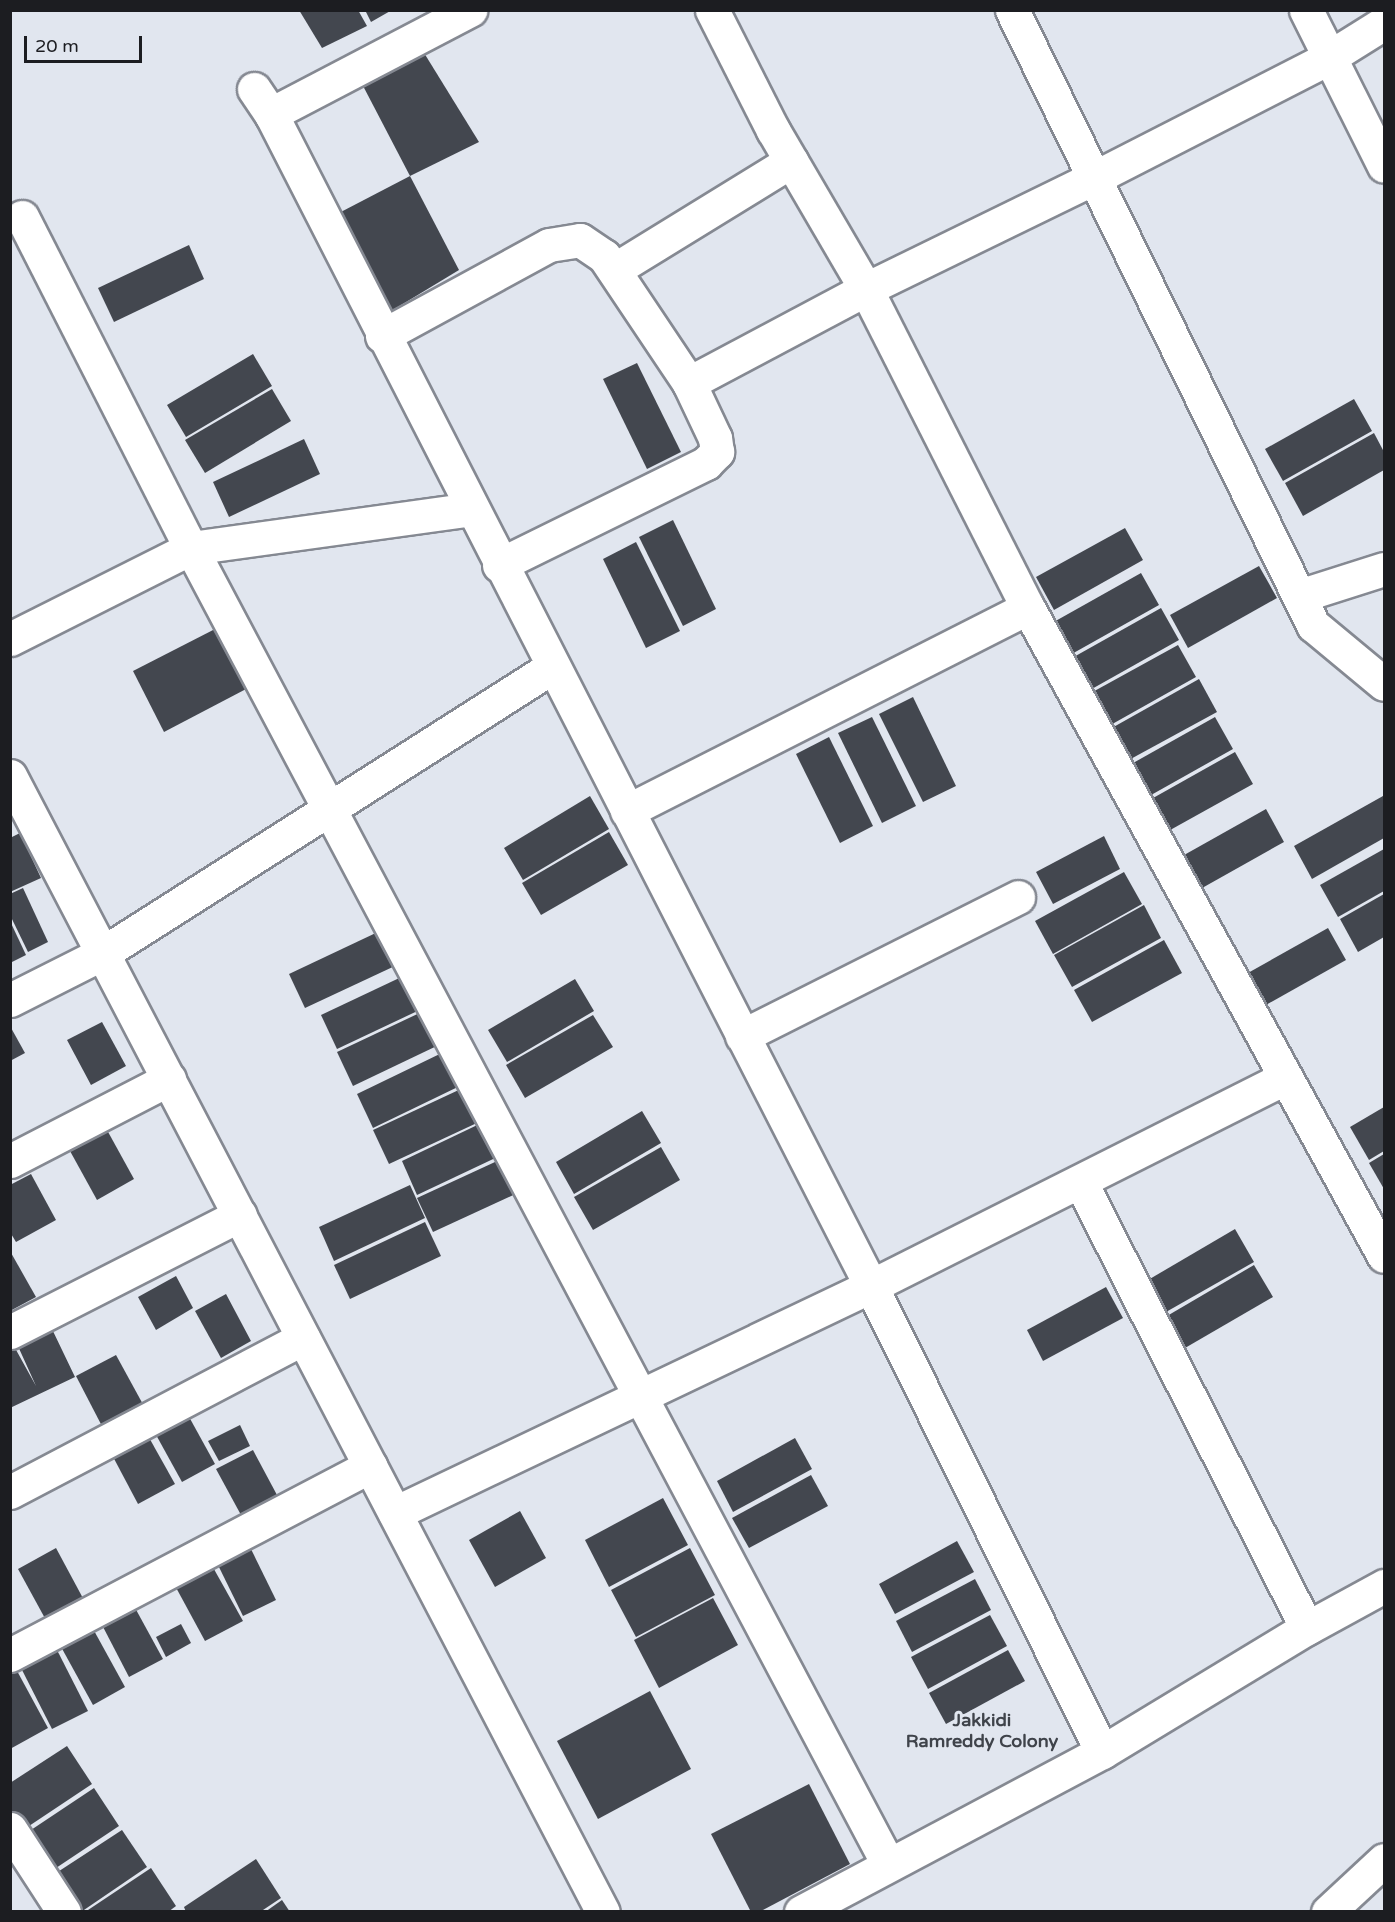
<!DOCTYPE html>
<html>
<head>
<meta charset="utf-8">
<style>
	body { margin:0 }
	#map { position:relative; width:1395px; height:1922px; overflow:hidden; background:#e1e6ef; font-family:"Varela Round",sans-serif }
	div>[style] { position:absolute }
	.building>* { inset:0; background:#43474f }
	.roads { filter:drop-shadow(2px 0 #858992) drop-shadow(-2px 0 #858992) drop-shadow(0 2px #858992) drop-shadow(0 -2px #858992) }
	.minor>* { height:33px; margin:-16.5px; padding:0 16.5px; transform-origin:16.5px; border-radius:16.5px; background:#fff }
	span { translate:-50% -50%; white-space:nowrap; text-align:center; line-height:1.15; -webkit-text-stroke:6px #e1e6ef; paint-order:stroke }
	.neighbourhood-label { font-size:18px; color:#3f434a; font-weight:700 }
	.frame { position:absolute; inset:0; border:12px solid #1c1d21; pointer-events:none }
	.scale { position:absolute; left:24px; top:36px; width:118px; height:27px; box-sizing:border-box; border:3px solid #1c1d21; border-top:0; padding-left:8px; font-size:18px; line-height:21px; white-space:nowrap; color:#1c1d21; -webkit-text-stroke:4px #e1e6ef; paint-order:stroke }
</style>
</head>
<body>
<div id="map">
	<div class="building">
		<i style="clip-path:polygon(299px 10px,358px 10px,367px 26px,322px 48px)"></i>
		<i style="clip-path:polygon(365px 10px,392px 10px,371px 22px)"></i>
		<i style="clip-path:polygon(421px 48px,479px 142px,410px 176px,361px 82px)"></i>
		<i style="clip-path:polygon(410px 176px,459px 270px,388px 313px,337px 214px)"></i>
		<i style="clip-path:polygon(189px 245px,204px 279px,114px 322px,98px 288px)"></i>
		<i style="clip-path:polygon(253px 354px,272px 386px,186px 437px,167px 405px)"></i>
		<i style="clip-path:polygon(637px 363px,681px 452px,647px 469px,603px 379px)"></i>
		<i style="clip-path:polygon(272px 389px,291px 421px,205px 473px,185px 440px)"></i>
		<i style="clip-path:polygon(1354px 399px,1372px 431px,1283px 481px,1265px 449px)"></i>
		<i style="clip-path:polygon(1374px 433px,1384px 452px,1384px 470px,1303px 516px,1285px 483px)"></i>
		<i style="clip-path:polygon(304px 439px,320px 474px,229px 517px,213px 482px)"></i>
		<i style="clip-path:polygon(673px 520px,716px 609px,683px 626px,639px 537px)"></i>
		<i style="clip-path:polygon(1125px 528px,1143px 560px,1054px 610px,1036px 577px)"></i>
		<i style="clip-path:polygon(636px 542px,680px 631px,646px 648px,603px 559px)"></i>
		<i style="clip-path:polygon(1259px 566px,1277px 598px,1188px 648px,1170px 615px)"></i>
		<i style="clip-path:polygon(1141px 573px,1159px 605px,1070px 655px,1052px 623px)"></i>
		<i style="clip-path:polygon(1161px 608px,1179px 640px,1090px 690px,1072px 658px)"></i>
		<i style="clip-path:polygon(217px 628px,248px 688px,164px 732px,133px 671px)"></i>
		<i style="clip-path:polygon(1178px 645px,1196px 677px,1107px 727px,1089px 694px)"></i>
		<i style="clip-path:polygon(1199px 679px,1217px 712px,1127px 761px,1110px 729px)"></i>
		<i style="clip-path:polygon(913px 697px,956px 786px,923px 802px,879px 714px)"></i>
		<i style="clip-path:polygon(872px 717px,916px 806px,882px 823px,838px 733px)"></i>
		<i style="clip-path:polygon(1215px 717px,1233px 749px,1144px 799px,1126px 767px)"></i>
		<i style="clip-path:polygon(829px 737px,873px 826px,840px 843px,796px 754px)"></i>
		<i style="clip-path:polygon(1235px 752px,1253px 784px,1163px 834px,1146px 802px)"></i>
		<i style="clip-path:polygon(590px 796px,609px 829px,523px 880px,504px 848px)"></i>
		<i style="clip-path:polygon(1383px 796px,1384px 838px,1312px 879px,1294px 846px)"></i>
		<i style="clip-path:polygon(1266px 809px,1284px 842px,1195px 892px,1177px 859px)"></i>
		<i style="clip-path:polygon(609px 832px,628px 865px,541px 915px,522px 883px)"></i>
		<i style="clip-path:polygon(20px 833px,41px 878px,10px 892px,10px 838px)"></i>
		<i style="clip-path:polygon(1104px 836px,1120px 869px,1053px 904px,1036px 872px)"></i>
		<i style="clip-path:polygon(1384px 849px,1384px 891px,1338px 917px,1320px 885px)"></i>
		<i style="clip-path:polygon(1124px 872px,1142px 904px,1053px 954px,1035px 921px)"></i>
		<i style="clip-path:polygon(23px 888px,48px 942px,28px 952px,10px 915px,10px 894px)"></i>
		<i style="clip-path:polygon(1384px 894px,1384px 937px,1358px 952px,1340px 919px)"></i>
		<i style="clip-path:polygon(1144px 905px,1161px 938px,1072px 987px,1054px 955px)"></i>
		<i style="clip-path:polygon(10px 921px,26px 955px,10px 963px)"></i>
		<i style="clip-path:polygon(1328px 928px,1346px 960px,1257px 1010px,1239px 978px)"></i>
		<i style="clip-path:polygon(380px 931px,397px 965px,305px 1008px,289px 974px)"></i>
		<i style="clip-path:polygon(1164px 940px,1182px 973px,1092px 1022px,1074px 990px)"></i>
		<i style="clip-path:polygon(412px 972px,428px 1006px,337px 1049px,321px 1015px)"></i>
		<i style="clip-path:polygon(575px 979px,594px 1011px,507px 1062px,488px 1030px)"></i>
		<i style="clip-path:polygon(428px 1009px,443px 1043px,353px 1086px,337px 1052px)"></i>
		<i style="clip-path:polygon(593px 1015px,613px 1047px,525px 1098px,506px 1065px)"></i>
		<i style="clip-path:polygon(102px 1022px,126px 1066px,91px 1085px,67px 1040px)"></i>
		<i style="clip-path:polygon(10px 1026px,25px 1053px,10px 1061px)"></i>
		<i style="clip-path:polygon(448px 1050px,464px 1084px,373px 1128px,357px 1094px)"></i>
		<i style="clip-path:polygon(463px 1088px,479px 1122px,389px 1164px,373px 1130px)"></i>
		<i style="clip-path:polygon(1384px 1107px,1384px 1151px,1369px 1160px,1350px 1127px)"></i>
		<i style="clip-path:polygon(642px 1111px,661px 1143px,574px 1194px,556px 1162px)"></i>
		<i style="clip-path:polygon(492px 1118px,508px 1152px,417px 1195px,402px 1161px)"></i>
		<i style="clip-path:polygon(107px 1130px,134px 1179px,97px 1200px,70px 1151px)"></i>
		<i style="clip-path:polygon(661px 1147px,680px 1180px,593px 1230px,574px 1197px)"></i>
		<i style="clip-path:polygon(1384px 1154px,1384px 1189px,1369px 1163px)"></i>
		<i style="clip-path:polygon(508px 1156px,524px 1190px,433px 1232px,417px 1198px)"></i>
		<i style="clip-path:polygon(31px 1174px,56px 1220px,16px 1242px,10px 1232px,10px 1185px)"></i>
		<i style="clip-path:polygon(410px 1185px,425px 1218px,334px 1261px,319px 1227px)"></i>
		<i style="clip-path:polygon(425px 1222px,441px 1256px,350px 1299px,334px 1265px)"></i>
		<i style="clip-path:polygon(1235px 1229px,1254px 1262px,1166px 1312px,1148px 1280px)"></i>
		<i style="clip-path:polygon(10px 1251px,36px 1297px,10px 1311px)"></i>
		<i style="clip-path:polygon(1254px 1265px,1273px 1297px,1185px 1348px,1167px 1316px)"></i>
		<i style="clip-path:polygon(176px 1276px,193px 1308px,156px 1330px,138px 1297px)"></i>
		<i style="clip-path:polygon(1106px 1287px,1123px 1318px,1043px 1361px,1027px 1330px)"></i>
		<i style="clip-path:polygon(226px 1294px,251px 1341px,221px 1358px,195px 1311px)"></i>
		<i style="clip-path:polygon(51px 1327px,75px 1377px,10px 1408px,10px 1339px,36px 1386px,17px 1344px)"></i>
		<i style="clip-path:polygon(116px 1355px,145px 1408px,104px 1430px,76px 1376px)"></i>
		<i style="clip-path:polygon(188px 1415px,215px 1464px,182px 1482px,155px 1433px)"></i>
		<i style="clip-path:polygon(240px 1425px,250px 1446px,219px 1461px,208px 1441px)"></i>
		<i style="clip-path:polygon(147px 1434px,175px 1484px,138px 1504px,111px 1453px)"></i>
		<i style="clip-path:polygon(795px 1438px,812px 1469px,733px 1512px,717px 1481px)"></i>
		<i style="clip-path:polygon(253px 1450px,277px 1495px,241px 1515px,216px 1469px)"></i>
		<i style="clip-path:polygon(811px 1475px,828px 1506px,749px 1548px,732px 1518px)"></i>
		<i style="clip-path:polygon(663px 1498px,688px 1545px,609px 1587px,585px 1540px)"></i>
		<i style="clip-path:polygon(520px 1511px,546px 1558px,495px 1587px,469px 1540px)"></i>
		<i style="clip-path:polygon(957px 1541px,974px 1572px,895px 1614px,879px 1584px)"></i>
		<i style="clip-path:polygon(250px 1547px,276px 1600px,243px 1616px,217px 1563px)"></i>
		<i style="clip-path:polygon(56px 1548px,85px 1602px,47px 1622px,18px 1569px)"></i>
		<i style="clip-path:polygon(690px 1548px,715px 1595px,636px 1637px,611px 1590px)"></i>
		<i style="clip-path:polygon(210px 1562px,243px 1621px,205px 1641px,173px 1582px)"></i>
		<i style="clip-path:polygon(975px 1579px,991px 1610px,912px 1652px,896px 1621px)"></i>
		<i style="clip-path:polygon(713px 1598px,738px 1645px,659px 1688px,634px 1640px)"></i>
		<i style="clip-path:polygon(134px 1606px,163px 1659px,129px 1677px,101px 1623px)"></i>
		<i style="clip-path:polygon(990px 1615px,1007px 1646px,928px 1689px,911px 1657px)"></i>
		<i style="clip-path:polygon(181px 1624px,191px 1643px,166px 1657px,156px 1637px)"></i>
		<i style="clip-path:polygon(92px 1627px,125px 1687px,93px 1705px,60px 1645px)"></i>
		<i style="clip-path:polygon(57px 1650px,88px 1711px,52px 1729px,21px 1668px)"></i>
		<i style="clip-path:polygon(1008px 1650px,1025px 1681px,946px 1724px,929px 1693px)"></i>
		<i style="clip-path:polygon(16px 1669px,48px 1728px,10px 1749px,10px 1672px)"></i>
		<i style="clip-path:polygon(650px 1691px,691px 1769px,598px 1819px,557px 1741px)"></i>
		<i style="clip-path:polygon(67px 1746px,92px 1784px,20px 1832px,10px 1817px,10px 1783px)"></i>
		<i style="clip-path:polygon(809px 1784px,850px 1864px,759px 1912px,751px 1912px,711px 1834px)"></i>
		<i style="clip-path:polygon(94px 1788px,119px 1826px,47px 1874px,22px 1836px)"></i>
		<i style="clip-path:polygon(122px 1830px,147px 1867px,81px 1912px,72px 1912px,50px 1877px)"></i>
		<i style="clip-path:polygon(256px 1859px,281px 1898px,260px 1912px,186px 1912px,184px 1907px)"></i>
		<i style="clip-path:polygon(151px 1868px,176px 1906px,168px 1912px,85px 1912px)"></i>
		<i style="clip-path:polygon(282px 1900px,290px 1912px,265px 1912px)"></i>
	</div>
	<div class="roads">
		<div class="minor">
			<i style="left:712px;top:10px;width:135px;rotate:63.1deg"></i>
			<i style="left:773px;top:130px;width:184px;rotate:59.7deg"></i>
			<i style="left:866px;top:289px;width:358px;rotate:63.1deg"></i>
			<i style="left:1028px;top:608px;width:739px;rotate:61.22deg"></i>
			<i style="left:1012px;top:10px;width:685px;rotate:63.92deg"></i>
			<i style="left:1313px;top:625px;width:92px;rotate:39.7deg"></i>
			<i style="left:1306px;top:10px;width:174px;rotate:63.4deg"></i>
			<i style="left:254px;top:89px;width:30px;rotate:56deg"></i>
			<i style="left:271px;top:114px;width:1317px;rotate:62.89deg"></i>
			<i style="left:871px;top:1286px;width:520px;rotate:63.63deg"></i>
			<i style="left:271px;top:114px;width:225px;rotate:-27.6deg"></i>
			<i style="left:22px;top:217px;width:372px;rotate:63deg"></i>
			<i style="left:191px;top:548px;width:1489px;rotate:62.09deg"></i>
			<i style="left:614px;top:270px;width:208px;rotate:-31.6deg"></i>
			<i style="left:382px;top:336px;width:190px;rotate:-28.6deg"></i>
			<i style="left:549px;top:245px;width:31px;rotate:-9deg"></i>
			<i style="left:580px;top:240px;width:29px;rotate:34deg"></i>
			<i style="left:604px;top:256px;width:153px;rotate:56.2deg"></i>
			<i style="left:499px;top:565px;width:231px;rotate:-26.2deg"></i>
			<i style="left:706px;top:463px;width:16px;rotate:-45deg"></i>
			<i style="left:717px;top:452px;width:14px;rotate:-98deg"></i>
			<i style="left:715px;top:438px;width:61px;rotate:-115.3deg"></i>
			<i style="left:689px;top:383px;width:200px;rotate:-28deg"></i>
			<i style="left:866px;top:289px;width:254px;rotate:-26deg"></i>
			<i style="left:1094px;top:178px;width:263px;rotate:-27.1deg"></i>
			<i style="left:1328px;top:58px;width:66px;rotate:-32deg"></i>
			<i style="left:1299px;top:596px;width:89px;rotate:-17.6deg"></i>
			<i style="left:10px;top:639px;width:203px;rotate:-26.7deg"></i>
			<i style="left:191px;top:548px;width:283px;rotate:-7.9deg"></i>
			<i style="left:10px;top:776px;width:1281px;rotate:62.44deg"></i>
			<i style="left:627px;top:811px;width:449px;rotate:-26.9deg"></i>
			<i style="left:10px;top:1000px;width:104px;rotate:-26.8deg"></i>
			<i style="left:103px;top:953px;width:532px;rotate:-32.5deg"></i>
			<i style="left:742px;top:1036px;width:309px;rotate:-26.7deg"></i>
			<i style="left:10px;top:1161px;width:179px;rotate:-27.3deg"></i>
			<i style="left:1081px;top:1183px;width:499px;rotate:63.1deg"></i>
			<i style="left:10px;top:1332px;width:258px;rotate:-27deg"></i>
			<i style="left:10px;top:1492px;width:331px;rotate:-27.7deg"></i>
			<i style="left:395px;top:1513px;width:527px;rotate:-25.5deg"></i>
			<i style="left:871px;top:1286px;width:463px;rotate:-26.7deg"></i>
			<i style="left:10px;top:1655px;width:407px;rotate:-27.7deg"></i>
			<i style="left:10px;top:1829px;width:99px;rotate:57deg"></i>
			<i style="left:801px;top:1912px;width:341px;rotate:-28deg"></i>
			<i style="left:1102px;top:1752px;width:240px;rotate:-31.2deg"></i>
			<i style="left:1307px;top:1628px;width:88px;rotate:-28.6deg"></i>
			<i style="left:1328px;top:1912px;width:76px;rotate:-42.9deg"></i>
		</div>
	</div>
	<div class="neighbourhood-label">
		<span style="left:982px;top:1731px">Jakkidi<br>Ramreddy Colony</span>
	</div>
	<div class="frame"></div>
	<div class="scale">20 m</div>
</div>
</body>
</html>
